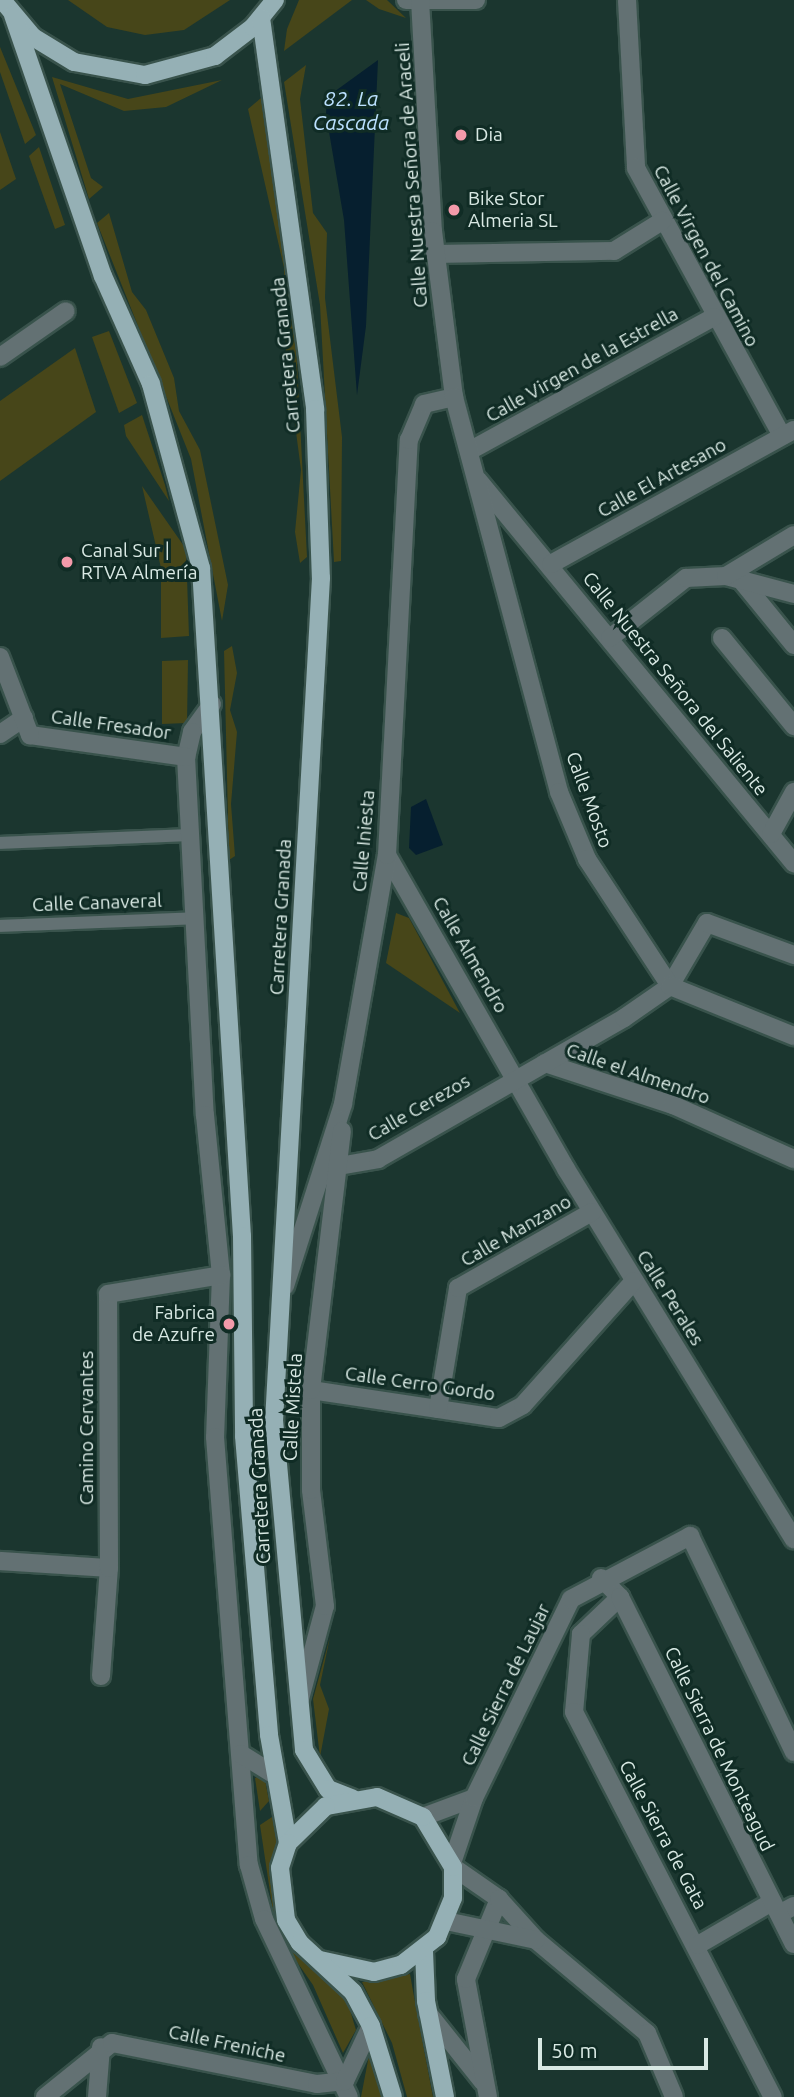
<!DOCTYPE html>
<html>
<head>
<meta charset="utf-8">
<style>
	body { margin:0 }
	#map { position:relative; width:794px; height:2097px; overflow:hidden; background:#1b362f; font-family:Ubuntu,sans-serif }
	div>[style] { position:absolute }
	.green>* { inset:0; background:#474619 }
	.water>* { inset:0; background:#061f2f }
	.roads { filter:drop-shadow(2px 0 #39534c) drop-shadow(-2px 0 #39534c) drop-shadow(0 2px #39534c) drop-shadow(0 -2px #39534c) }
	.service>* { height:12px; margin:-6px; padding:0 6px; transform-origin:6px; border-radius:6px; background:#637173 }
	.pedestrian>* { height:18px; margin:-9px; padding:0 9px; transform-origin:9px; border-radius:9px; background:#637173 }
	.minor>* { height:18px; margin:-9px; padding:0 9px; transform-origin:9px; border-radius:9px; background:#637173 }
	.tertiary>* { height:18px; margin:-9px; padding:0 9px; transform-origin:9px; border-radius:9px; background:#637173 }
	.primary>* { height:18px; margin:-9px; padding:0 9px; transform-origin:9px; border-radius:9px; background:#95b0b5 }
	.dots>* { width:19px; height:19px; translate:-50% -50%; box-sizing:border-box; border:4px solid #102c25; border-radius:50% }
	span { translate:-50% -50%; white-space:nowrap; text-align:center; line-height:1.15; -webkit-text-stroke:6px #102c25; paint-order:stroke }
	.poi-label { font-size:19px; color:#d9e9e4 }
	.left { translate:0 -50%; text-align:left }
	.right { translate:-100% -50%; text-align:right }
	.street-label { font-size:19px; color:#d9e9e4 }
	.water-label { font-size:21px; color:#bce1ff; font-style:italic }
	.scale { position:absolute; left:538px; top:2038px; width:170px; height:32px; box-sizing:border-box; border:4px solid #d9e9e4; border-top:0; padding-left:9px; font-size:21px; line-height:24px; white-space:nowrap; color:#d9e9e4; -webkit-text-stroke:5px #102c25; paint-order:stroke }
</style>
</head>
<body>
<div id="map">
	<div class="green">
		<i style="clip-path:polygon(68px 0,230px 0,184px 30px,145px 35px,107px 27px)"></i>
		<i style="clip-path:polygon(299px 0,352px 0,284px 51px,287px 29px)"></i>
		<i style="clip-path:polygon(366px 0,387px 0,406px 18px,379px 9px)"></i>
		<i style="clip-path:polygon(0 47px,36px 135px,25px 144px,0 72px)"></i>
		<i style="clip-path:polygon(306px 65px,300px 99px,313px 213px,327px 233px,325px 298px,342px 437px,341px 561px,334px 562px,320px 305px,284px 82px)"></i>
		<i style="clip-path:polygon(52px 77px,128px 99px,222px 80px,166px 107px,124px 111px,60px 84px,91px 178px,103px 187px,89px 199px)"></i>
		<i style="clip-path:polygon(261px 98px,296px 344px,307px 557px,300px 563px,295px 532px,301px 470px,286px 356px,284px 268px,248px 109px)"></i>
		<i style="clip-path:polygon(0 132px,16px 179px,0 190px)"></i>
		<i style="clip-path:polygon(39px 147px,65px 225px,55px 229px,29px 156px)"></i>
		<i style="clip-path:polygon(109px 213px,132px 292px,146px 310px,174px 378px,179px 411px,200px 450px,228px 585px,222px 621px,191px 459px,97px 223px)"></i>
		<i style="clip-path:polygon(109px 331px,137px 403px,119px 413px,92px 337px)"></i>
		<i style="clip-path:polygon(75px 348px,96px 412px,0 481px,0 401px)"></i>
		<i style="clip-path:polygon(142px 415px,165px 485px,169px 501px,126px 436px,124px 425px)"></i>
		<i style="clip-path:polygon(142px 486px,186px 549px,189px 636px,161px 638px,161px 568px)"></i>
		<i style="clip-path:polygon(232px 646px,237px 673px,230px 710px,237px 732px,231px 804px,235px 856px,229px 860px,224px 651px)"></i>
		<i style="clip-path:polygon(188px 660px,187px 723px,162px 724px,162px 661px)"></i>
		<i style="clip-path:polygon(396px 913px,409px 918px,460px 1013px,386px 963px)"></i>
		<i style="clip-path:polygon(330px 1637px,320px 1685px,329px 1709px,320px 1757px,313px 1699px)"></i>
		<i style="clip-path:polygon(264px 1774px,269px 1801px,260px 1811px,255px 1778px)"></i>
		<i style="clip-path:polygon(275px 1815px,282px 1844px,274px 1892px,284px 1933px,347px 2000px,356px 2030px,343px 2053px,313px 1985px,276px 1932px,260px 1825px)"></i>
		<i style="clip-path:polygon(410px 1974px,413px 1991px,433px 2097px,407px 2097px,392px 2043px,362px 1982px)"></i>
		<i style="clip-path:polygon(370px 2050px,379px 2081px,382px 2097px,361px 2097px)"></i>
	</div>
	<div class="water">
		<i style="clip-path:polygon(378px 60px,366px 326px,357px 395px,344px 220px,326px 114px,327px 97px)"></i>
		<i style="clip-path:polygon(426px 799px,443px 845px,416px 855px,409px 848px,411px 807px)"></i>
	</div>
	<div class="roads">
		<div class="service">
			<i style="left:0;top:843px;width:190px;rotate:-2.4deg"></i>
			<i style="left:0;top:926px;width:195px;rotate:-2.3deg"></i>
		</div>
		<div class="pedestrian">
			<i style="left:741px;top:580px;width:84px;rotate:50.8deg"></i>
		</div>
		<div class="minor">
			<i style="left:627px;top:0;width:168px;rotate:86.9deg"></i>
			<i style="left:636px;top:168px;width:305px;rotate:61.4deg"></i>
			<i style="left:435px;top:254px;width:179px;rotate:-1deg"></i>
			<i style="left:614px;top:251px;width:57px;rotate:-32deg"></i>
			<i style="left:0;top:357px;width:80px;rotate:-34.9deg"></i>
			<i style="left:471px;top:450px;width:277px;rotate:-28.7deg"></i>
			<i style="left:478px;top:480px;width:497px;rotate:50.5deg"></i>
			<i style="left:551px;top:564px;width:277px;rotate:-28.9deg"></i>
			<i style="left:726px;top:576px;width:70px;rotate:14.8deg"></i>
			<i style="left:610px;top:638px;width:97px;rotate:-38.3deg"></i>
			<i style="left:686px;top:578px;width:40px;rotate:-2.9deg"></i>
			<i style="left:726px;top:576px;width:79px;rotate:-31.1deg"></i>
			<i style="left:722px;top:638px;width:114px;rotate:50.7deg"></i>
			<i style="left:212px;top:704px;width:34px;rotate:126deg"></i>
			<i style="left:192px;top:732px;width:26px;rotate:103deg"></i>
			<i style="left:186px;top:757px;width:359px;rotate:87deg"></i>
			<i style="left:205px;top:1115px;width:161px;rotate:84.3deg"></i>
			<i style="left:221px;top:1275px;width:162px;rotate:92.1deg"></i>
			<i style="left:215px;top:1437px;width:429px;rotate:85.5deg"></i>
			<i style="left:249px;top:1865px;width:56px;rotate:74.5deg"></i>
			<i style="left:264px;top:1919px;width:197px;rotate:64.5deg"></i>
			<i style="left:0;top:734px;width:29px;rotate:-34deg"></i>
			<i style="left:30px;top:735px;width:158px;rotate:8deg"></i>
			<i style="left:771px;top:834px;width:48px;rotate:-61.3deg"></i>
			<i style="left:387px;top:855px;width:361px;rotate:60.3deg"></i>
			<i style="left:566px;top:1169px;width:435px;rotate:58.4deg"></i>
			<i style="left:545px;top:1063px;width:135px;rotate:18.2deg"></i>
			<i style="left:673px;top:1105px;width:133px;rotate:24.1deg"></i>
			<i style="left:339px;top:1166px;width:40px;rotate:-10deg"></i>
			<i style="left:378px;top:1159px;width:284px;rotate:-29.8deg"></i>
			<i style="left:624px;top:1018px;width:56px;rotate:-34.8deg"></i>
			<i style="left:670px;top:986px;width:73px;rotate:-59.6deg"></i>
			<i style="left:707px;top:923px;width:93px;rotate:20.2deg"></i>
			<i style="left:285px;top:1286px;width:191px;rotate:-72.3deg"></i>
			<i style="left:343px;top:1104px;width:253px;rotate:-80deg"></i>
			<i style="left:387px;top:855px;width:416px;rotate:-87deg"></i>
			<i style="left:409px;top:440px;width:39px;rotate:-67deg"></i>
			<i style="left:424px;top:404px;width:31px;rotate:-13deg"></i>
			<i style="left:311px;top:1390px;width:190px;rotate:8.5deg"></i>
			<i style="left:499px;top:1418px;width:27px;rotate:-28deg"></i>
			<i style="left:523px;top:1405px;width:166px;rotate:-48.2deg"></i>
			<i style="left:438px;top:1409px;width:123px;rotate:-80.6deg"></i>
			<i style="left:458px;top:1288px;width:154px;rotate:-29.6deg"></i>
			<i style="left:0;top:1561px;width:109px;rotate:3.7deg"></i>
			<i style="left:620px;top:1597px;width:54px;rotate:136.5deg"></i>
			<i style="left:581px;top:1634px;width:78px;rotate:95.1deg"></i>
			<i style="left:574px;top:1712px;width:433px;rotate:62.7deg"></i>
			<i style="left:101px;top:1676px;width:108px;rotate:-85.8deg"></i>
			<i style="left:109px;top:1568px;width:274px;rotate:-90.2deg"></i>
			<i style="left:108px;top:1294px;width:115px;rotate:-9.5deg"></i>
			<i style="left:300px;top:1699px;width:96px;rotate:-75deg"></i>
			<i style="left:325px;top:1606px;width:117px;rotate:-96.9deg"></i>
			<i style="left:311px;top:1490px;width:100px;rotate:-90deg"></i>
			<i style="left:311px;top:1390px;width:261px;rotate:-83.2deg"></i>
			<i style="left:241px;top:1754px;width:40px;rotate:32deg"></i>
			<i style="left:779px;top:1914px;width:17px;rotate:-28deg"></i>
			<i style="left:698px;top:1945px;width:86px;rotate:-30.2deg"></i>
			<i style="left:428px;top:2013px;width:88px;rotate:51.4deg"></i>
			<i style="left:97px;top:2097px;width:50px;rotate:-85.4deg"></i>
			<i style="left:488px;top:2097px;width:120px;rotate:-100.6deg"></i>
			<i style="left:466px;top:1979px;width:87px;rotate:-67.6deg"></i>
		</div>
		<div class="tertiary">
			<i style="left:406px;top:0;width:70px"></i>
			<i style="left:420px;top:0;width:231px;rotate:86.8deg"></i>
			<i style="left:433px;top:231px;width:167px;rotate:82.8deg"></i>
			<i style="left:454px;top:397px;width:409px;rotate:75.1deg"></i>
			<i style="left:559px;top:792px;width:73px;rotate:67.3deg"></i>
			<i style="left:587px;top:859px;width:152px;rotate:56.8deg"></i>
			<i style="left:670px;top:986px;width:134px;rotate:22deg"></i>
			<i style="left:0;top:657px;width:84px;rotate:69deg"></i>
			<i style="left:601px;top:1578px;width:27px;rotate:45deg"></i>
			<i style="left:620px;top:1597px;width:388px;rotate:63.4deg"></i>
			<i style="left:423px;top:1817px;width:54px;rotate:-20.4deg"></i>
			<i style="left:452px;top:1863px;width:69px;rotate:-71.3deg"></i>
			<i style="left:474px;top:1798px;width:221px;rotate:-64deg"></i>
			<i style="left:571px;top:1599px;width:135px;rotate:-27.9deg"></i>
			<i style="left:690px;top:1536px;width:240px;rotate:64.3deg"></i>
			<i style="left:453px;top:1867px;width:56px;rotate:34.8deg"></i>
			<i style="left:499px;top:1899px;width:55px;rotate:47.9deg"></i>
			<i style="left:536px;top:1940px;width:145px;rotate:40deg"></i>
			<i style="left:647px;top:2033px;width:69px;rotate:67.1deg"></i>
			<i style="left:446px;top:1921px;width:92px;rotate:11.9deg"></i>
			<i style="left:45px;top:2097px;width:86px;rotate:-38.9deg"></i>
			<i style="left:112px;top:2043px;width:209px;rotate:11.3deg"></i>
			<i style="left:317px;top:2084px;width:28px;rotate:-6deg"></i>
			<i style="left:345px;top:2081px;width:61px;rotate:-64.7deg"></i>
		</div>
		<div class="primary">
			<i style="left:2px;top:0;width:48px;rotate:50deg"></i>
			<i style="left:33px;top:37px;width:48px;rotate:31.4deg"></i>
			<i style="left:74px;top:62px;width:72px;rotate:10.4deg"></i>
			<i style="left:145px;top:75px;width:73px;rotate:-15.2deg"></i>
			<i style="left:215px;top:56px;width:48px;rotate:-37.3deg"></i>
			<i style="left:253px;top:27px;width:35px;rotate:-51deg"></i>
			<i style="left:13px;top:15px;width:276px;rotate:71deg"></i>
			<i style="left:103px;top:276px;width:118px;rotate:66deg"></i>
			<i style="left:151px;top:384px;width:191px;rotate:74.8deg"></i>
			<i style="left:201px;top:568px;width:669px;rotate:86.49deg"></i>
			<i style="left:242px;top:1236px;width:200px;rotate:89.4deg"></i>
			<i style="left:244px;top:1436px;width:300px;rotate:85.2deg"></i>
			<i style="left:269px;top:1735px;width:110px;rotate:80deg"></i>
			<i style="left:261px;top:18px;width:395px;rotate:82.1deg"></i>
			<i style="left:315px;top:409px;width:169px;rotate:88deg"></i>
			<i style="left:321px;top:578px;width:843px;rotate:93.19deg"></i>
			<i style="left:274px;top:1420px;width:331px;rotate:84.8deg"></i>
			<i style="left:304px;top:1750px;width:46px;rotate:58.4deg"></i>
			<i style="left:328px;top:1789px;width:26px;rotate:21deg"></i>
			<i style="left:424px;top:1951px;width:50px;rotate:87.7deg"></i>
			<i style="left:426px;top:2001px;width:98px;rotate:78.8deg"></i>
			<i style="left:320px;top:1960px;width:55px;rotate:12.5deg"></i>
			<i style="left:374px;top:1972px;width:28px;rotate:-15deg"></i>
			<i style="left:401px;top:1965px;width:46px;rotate:-37.9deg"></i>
			<i style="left:437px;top:1937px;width:42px;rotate:-67.7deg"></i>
			<i style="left:453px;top:1898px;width:31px;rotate:-90deg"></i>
			<i style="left:453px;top:1867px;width:58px;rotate:-121deg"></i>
			<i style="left:423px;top:1817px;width:50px;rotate:-156.5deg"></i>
			<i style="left:377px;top:1797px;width:52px;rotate:170deg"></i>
			<i style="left:326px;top:1806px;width:53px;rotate:135.8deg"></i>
			<i style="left:288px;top:1843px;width:26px;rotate:108deg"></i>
			<i style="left:280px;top:1868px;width:52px;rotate:83.4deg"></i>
			<i style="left:286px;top:1920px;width:27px;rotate:59deg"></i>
			<i style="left:300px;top:1943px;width:72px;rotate:42.8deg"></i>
			<i style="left:353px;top:1992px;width:38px;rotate:62deg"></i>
			<i style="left:371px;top:2026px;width:74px;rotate:72.8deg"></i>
		</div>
	</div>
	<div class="dots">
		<i style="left:461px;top:135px;background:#f39aaa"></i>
		<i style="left:454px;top:210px;background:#f39aaa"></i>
		<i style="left:67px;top:562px;background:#f39aaa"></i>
		<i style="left:229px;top:1324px;background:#f39aaa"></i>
	</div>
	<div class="poi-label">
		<span class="left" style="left:475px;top:135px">Dia</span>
		<span class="left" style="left:468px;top:210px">Bike Stor<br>Almeria SL</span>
		<span class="left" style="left:81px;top:562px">Canal Sur |<br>RTVA Almería</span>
		<span class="right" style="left:215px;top:1324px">Fabrica<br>de Azufre</span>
	</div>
	<div class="street-label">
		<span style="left:412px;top:175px;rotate:-94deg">Calle Nuestra Señora de Araceli</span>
		<span style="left:706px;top:256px;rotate:62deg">Calle Virgen del Camino</span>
		<span style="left:286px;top:355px;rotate:-96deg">Carretera Granada</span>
		<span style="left:582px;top:365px;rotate:-29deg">Calle Virgen de la Estrella</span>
		<span style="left:662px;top:478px;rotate:-29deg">Calle El Artesano</span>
		<span style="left:675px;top:684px;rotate:51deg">Calle Nuestra Señora del Saliente</span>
		<span style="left:111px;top:725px;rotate:8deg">Calle Fresador</span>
		<span style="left:589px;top:800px;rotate:70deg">Calle Mosto</span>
		<span style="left:364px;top:841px;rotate:-85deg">Calle Iniesta</span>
		<span style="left:97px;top:903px;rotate:-2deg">Calle Canaveral</span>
		<span style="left:281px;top:917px;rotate:-87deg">Carretera Granada</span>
		<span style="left:470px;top:955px;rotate:60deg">Calle Almendro</span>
		<span style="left:638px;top:1074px;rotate:19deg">Calle el Almendro</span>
		<span style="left:419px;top:1108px;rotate:-30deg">Calle Cerezos</span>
		<span style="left:516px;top:1231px;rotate:-30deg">Calle Manzano</span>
		<span style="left:670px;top:1298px;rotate:58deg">Calle Perales</span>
		<span style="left:420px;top:1384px;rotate:8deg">Calle Cerro Gordo</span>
		<span style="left:293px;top:1407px;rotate:-87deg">Calle Mistela</span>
		<span style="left:87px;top:1428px;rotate:-90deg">Camino Cervantes</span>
		<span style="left:260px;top:1486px;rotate:-93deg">Carretera Granada</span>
		<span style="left:506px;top:1685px;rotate:-64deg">Calle Sierra de Laujar</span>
		<span style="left:719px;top:1749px;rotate:64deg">Calle Sierra de Monteagud</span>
		<span style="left:663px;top:1835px;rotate:62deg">Calle Sierra de Gata</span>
		<span style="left:227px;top:2044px;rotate:12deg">Calle Freniche</span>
	</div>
	<div class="water-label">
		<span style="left:351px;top:110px">82. La<br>Cascada</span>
	</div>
	<div class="scale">50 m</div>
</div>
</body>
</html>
